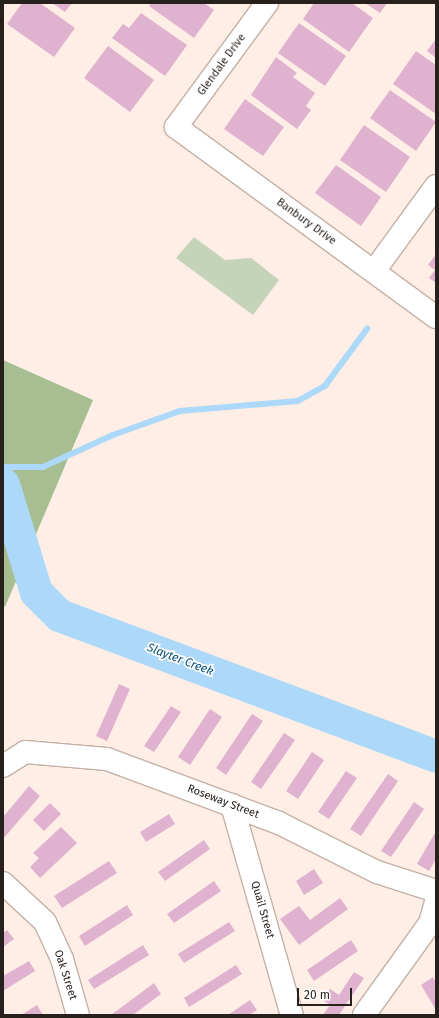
<!DOCTYPE html>
<html>
<head>
<meta charset="utf-8">
<style>
	body { margin:0 }
	#map { position:relative; width:439px; height:1018px; overflow:hidden; background:#ffeee5; font-family:"Fira Sans",sans-serif }
	div>[style] { position:absolute }
	.green>* { inset:0; background:#c5d3b9 }
	.forest>* { inset:0; background:#a7be93 }
	.stream>* { height:5.5px; margin:-2.75px; padding:0 2.75px; transform-origin:2.75px; border-radius:2.75px; background:#acd8f9 }
	.river>* { height:33px; margin:-16.5px; padding:0 16.5px; transform-origin:16.5px; border-radius:16.5px; background:#acd8f9 }
	.building>* { inset:0; background:#dfb2d0 }
	.roads { filter:drop-shadow(1px 0 #c4b1a6) drop-shadow(-1px 0 #c4b1a6) drop-shadow(0 1px #c4b1a6) drop-shadow(0 -1px #c4b1a6) }
	.minor>* { height:22px; margin:-11px; padding:0 11px; transform-origin:11px; border-radius:11px; background:#fff }
	span { translate:-50% -50%; white-space:nowrap; text-align:center; line-height:1.15; -webkit-text-stroke:3.5px #fff; paint-order:stroke }
	.street-label { font-size:11px; color:#27201c }
	.water-label { font-size:12px; color:#05517b; font-style:italic }
	.frame { position:absolute; inset:0; border:4px solid #27201c; pointer-events:none }
	.scale { position:absolute; left:297px; top:988px; width:55px; height:18px; box-sizing:border-box; border:2px solid #27201c; border-top:0; padding-left:5px; font-size:12px; line-height:14px; white-space:nowrap; color:#27201c; -webkit-text-stroke:3px #fff; paint-order:stroke }
</style>
</head>
<body>
<div id="map">
	<div class="green">
		<i style="clip-path:polygon(194px 237px,225px 260px,251px 258px,279px 280px,253px 315px,176px 258px)"></i>
	</div>
	<div class="forest">
		<i style="clip-path:polygon(3px 360px,93px 400px,5px 607px,3px 606px)"></i>
	</div>
	<div class="stream">
		<i style="left:3px;top:467px;width:40px"></i>
		<i style="left:43px;top:467px;width:77px;rotate:-24.6deg"></i>
		<i style="left:113px;top:435px;width:71px;rotate:-19.7deg"></i>
		<i style="left:180px;top:411px;width:118px;rotate:-4.8deg"></i>
		<i style="left:298px;top:401px;width:31px;rotate:-29deg"></i>
		<i style="left:325px;top:386px;width:71px;rotate:-53.6deg"></i>
	</div>
	<div class="river">
		<i style="left:3px;top:484px;width:113px;rotate:73deg"></i>
		<i style="left:36px;top:592px;width:33px;rotate:45deg"></i>
		<i style="left:59px;top:615px;width:403px;rotate:20.5deg"></i>
	</div>
	<div class="building">
		<i style="clip-path:polygon(22px 3px,40px 3px,75px 28px,54px 57px,7px 24px)"></i>
		<i style="clip-path:polygon(52px 3px,72px 3px,65px 12px)"></i>
		<i style="clip-path:polygon(151px 3px,204px 3px,214px 10px,194px 38px,149px 6px)"></i>
		<i style="clip-path:polygon(314px 3px,352px 3px,373px 18px,349px 52px,303px 19px)"></i>
		<i style="clip-path:polygon(365px 3px,387px 3px,380px 13px)"></i>
		<i style="clip-path:polygon(141px 13px,187px 45px,165px 76px,112px 38px,123px 24px,129px 28px)"></i>
		<i style="clip-path:polygon(299px 23px,346px 56px,325px 86px,278px 53px)"></i>
		<i style="clip-path:polygon(436px 39px,436px 58px,427px 51px)"></i>
		<i style="clip-path:polygon(108px 46px,154px 80px,130px 112px,84px 78px)"></i>
		<i style="clip-path:polygon(416px 51px,436px 65px,436px 114px,393px 84px)"></i>
		<i style="clip-path:polygon(276px 57px,297px 73px,293px 77px,315px 93px,306px 106px,311px 110px,297px 129px,251px 95px)"></i>
		<i style="clip-path:polygon(390px 90px,436px 122px,416px 151px,370px 118px)"></i>
		<i style="clip-path:polygon(245px 99px,284px 127px,263px 156px,224px 129px)"></i>
		<i style="clip-path:polygon(364px 125px,410px 157px,386px 192px,340px 160px)"></i>
		<i style="clip-path:polygon(336px 165px,381px 197px,361px 226px,315px 193px)"></i>
		<i style="clip-path:polygon(436px 254px,436px 283px,429px 278px,435px 270px,428px 265px)"></i>
		<i style="clip-path:polygon(119px 684px,130px 689px,107px 741px,96px 736px)"></i>
		<i style="clip-path:polygon(171px 706px,181px 712px,154px 752px,144px 746px)"></i>
		<i style="clip-path:polygon(210px 709px,222px 717px,190px 765px,178px 757px)"></i>
		<i style="clip-path:polygon(252px 714px,263px 721px,226px 775px,216px 768px)"></i>
		<i style="clip-path:polygon(284px 733px,295px 740px,261px 789px,251px 782px)"></i>
		<i style="clip-path:polygon(312px 752px,324px 760px,298px 799px,286px 791px)"></i>
		<i style="clip-path:polygon(346px 771px,357px 778px,329px 819px,318px 812px)"></i>
		<i style="clip-path:polygon(388px 774px,398px 781px,361px 836px,350px 829px)"></i>
		<i style="clip-path:polygon(29px 786px,40px 796px,3px 839px,3px 817px)"></i>
		<i style="clip-path:polygon(414px 802px,424px 809px,391px 857px,381px 851px)"></i>
		<i style="clip-path:polygon(50px 803px,61px 814px,44px 831px,33px 820px)"></i>
		<i style="clip-path:polygon(169px 814px,175px 824px,146px 842px,140px 832px)"></i>
		<i style="clip-path:polygon(61px 827px,77px 843px,40px 878px,30px 867px,39px 858px,33px 853px)"></i>
		<i style="clip-path:polygon(436px 831px,436px 859px,429px 871px,417px 864px)"></i>
		<i style="clip-path:polygon(204px 840px,210px 849px,165px 881px,158px 872px)"></i>
		<i style="clip-path:polygon(109px 861px,117px 873px,62px 908px,54px 896px)"></i>
		<i style="clip-path:polygon(314px 869px,323px 883px,304px 895px,296px 881px)"></i>
		<i style="clip-path:polygon(214px 881px,221px 891px,174px 923px,167px 914px)"></i>
		<i style="clip-path:polygon(340px 898px,348px 909px,299px 945px,280px 919px,299px 906px,310px 920px)"></i>
		<i style="clip-path:polygon(127px 905px,133px 915px,85px 946px,79px 936px)"></i>
		<i style="clip-path:polygon(229px 922px,235px 931px,184px 963px,178px 954px)"></i>
		<i style="clip-path:polygon(7px 930px,14px 939px,3px 947px,3px 933px)"></i>
		<i style="clip-path:polygon(351px 940px,358px 951px,314px 981px,307px 970px)"></i>
		<i style="clip-path:polygon(143px 945px,149px 955px,94px 989px,88px 980px)"></i>
		<i style="clip-path:polygon(29px 961px,35px 971px,3px 991px,3px 976px)"></i>
		<i style="clip-path:polygon(236px 965px,242px 974px,189px 1007px,184px 998px)"></i>
		<i style="clip-path:polygon(354px 972px,364px 978px,339px 1015px,323px 1015px,330px 1005px,323px 1000px,330px 989px,339px 995px)"></i>
		<i style="clip-path:polygon(433px 977px,436px 983px,436px 1010px,421px 985px)"></i>
		<i style="clip-path:polygon(154px 983px,161px 994px,133px 1015px,111px 1015px)"></i>
		<i style="clip-path:polygon(250px 1000px,257px 1010px,249px 1015px,228px 1015px)"></i>
		<i style="clip-path:polygon(37px 1005px,43px 1015px,21px 1015px)"></i>
	</div>
	<div class="roads">
		<div class="minor">
			<i style="left:267px;top:3px;width:154px;rotate:126.3deg"></i>
			<i style="left:176px;top:127px;width:322px;rotate:36.2deg"></i>
			<i style="left:374px;top:271px;width:105px;rotate:-53.9deg"></i>
			<i style="left:3px;top:766px;width:26px;rotate:-32deg"></i>
			<i style="left:25px;top:752px;width:82px;rotate:4.9deg"></i>
			<i style="left:107px;top:759px;width:184px;rotate:20.4deg"></i>
			<i style="left:279px;top:823px;width:110px;rotate:26.6deg"></i>
			<i style="left:377px;top:872px;width:62px;rotate:17.9deg"></i>
			<i style="left:232px;top:805px;width:218px;rotate:74.1deg"></i>
			<i style="left:3px;top:883px;width:57px;rotate:42.9deg"></i>
			<i style="left:45px;top:922px;width:41px;rotate:65.3deg"></i>
			<i style="left:62px;top:959px;width:58px;rotate:74.1deg"></i>
			<i style="left:364px;top:1015px;width:113px;rotate:-54.3deg"></i>
			<i style="left:430px;top:923px;width:22px;rotate:-74deg"></i>
		</div>
	</div>
	<div class="street-label">
		<span style="left:222px;top:65px;rotate:-54deg">Glendale Drive</span>
		<span style="left:306px;top:222px;rotate:36deg">Banbury Drive</span>
		<span style="left:223px;top:802px;rotate:21deg">Roseway Street</span>
		<span style="left:262px;top:910px;rotate:74deg">Quail Street</span>
		<span style="left:65px;top:975px;rotate:72deg">Oak Street</span>
	</div>
	<div class="water-label">
		<span style="left:180px;top:660px;rotate:21deg">Slayter Creek</span>
	</div>
	<div class="frame"></div>
	<div class="scale">20 m</div>
</div>
</body>
</html>
